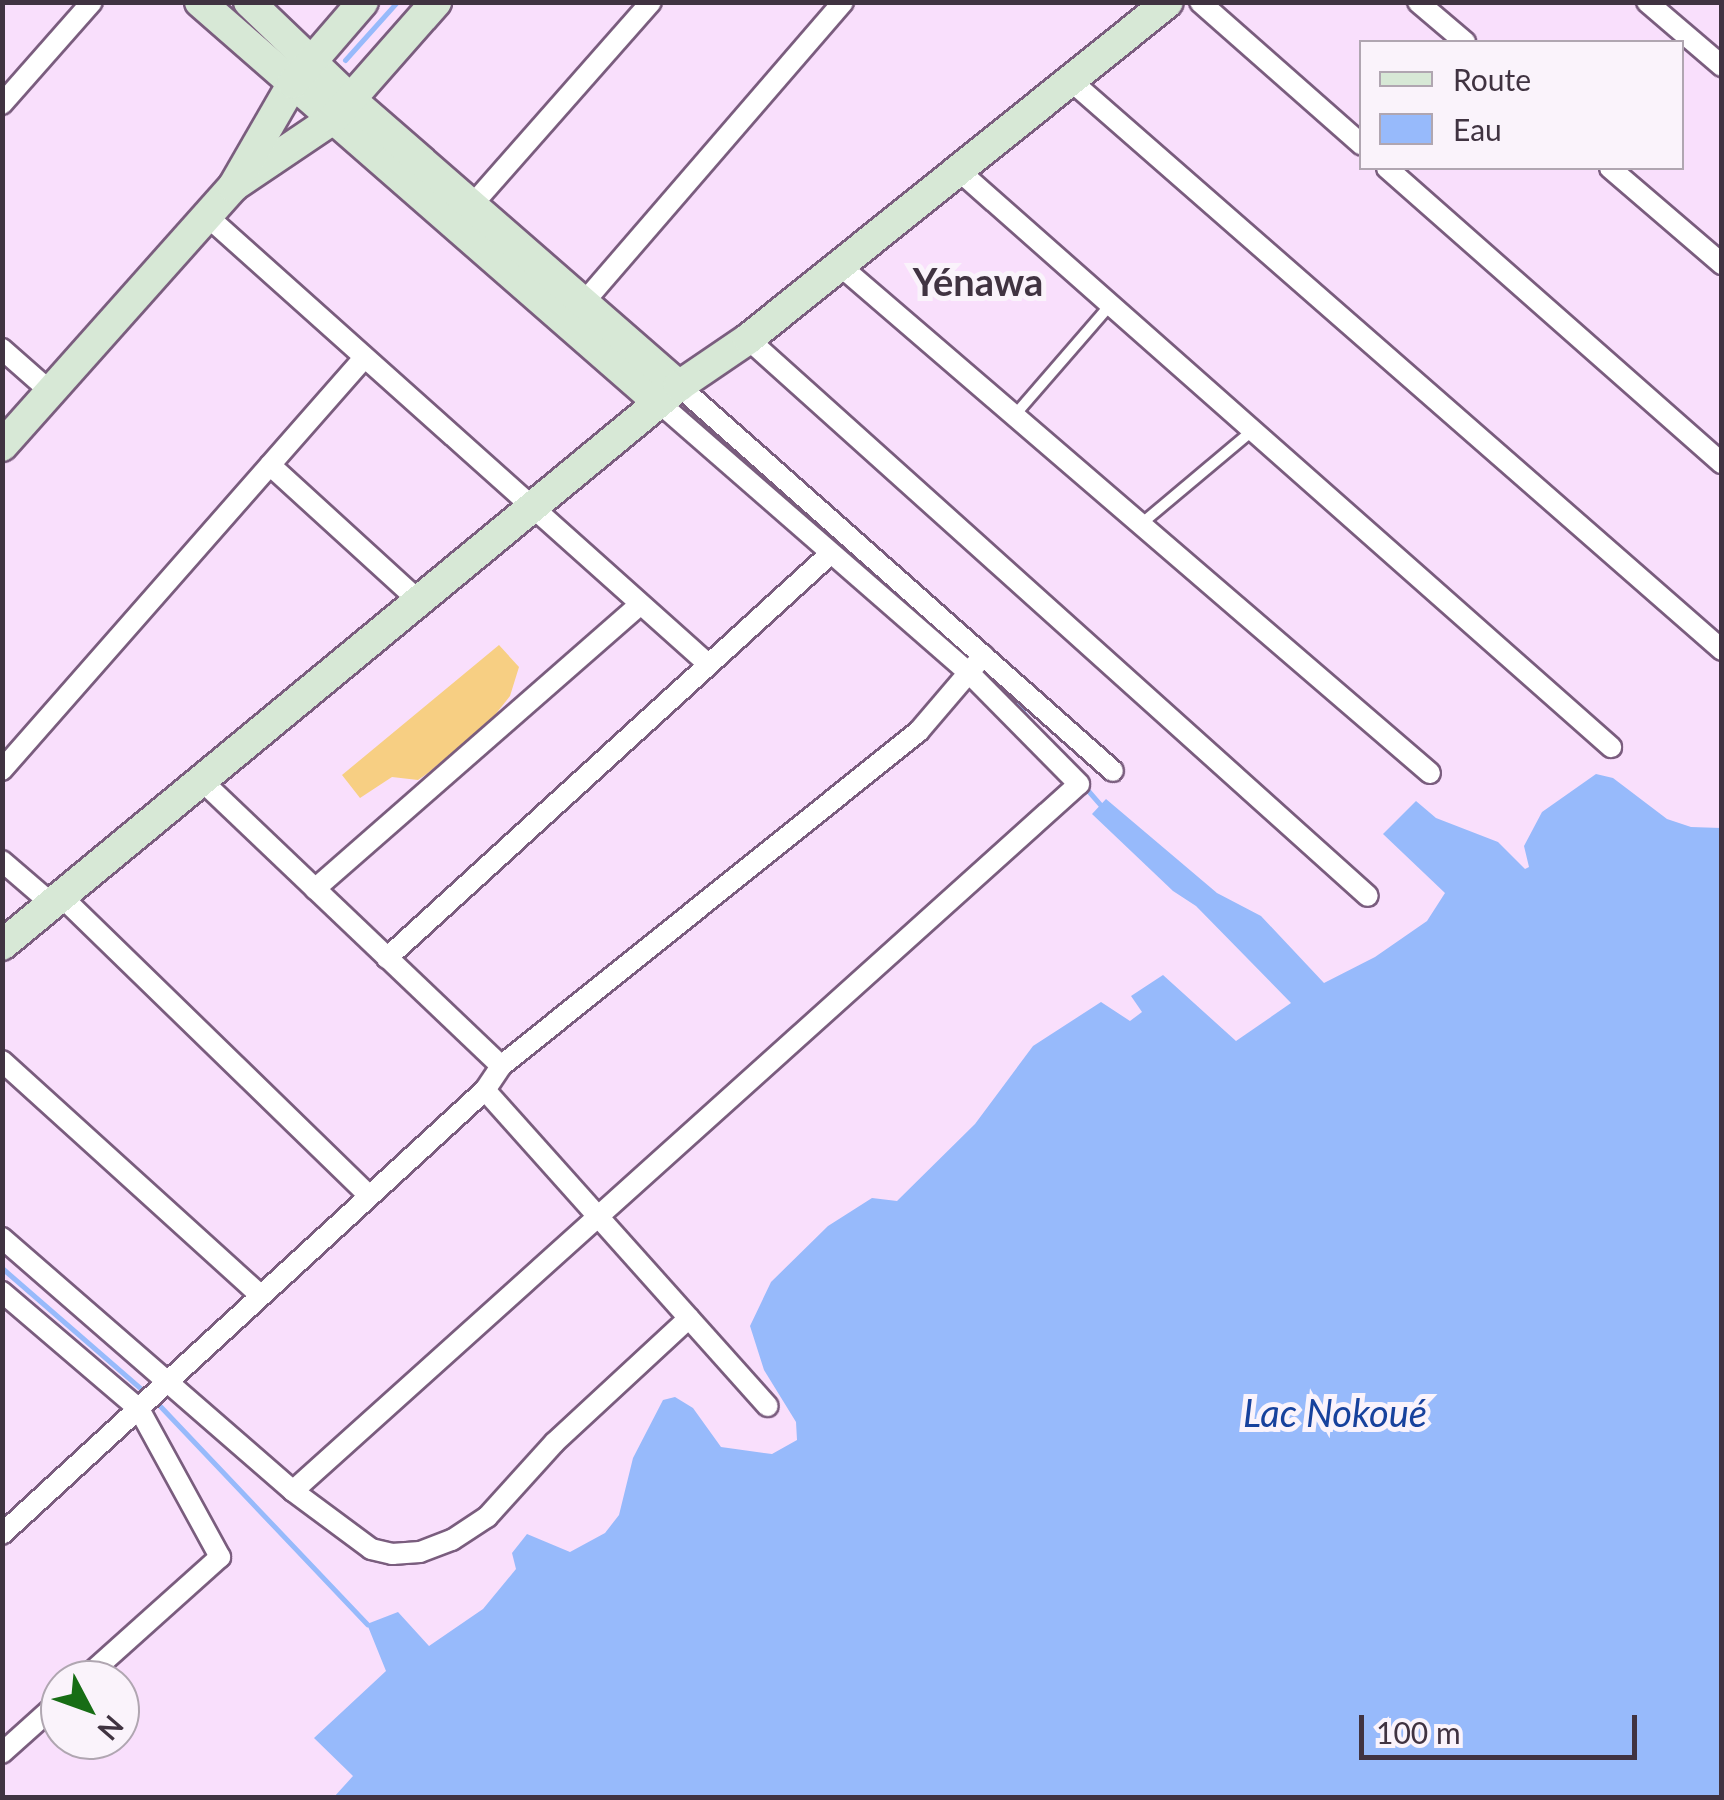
<!DOCTYPE html>
<html>
<head>
<meta charset="utf-8">
<style>
	body { margin:0 }
	#map { position:relative; width:1724px; height:1800px; overflow:hidden; background:#f9dffc; font-family:Lato,sans-serif }
	div>[style] { position:absolute }
	.green>* { inset:0; background:#f7cf83 }
	.water>* { inset:0; background:#97bafb }
	.stream>* { height:5px; margin:-2.5px; padding:0 2.5px; transform-origin:2.5px; border-radius:2.5px; background:#97bafb }
	.roads { filter:drop-shadow(2px 0 #7a5d7e) drop-shadow(-2px 0 #7a5d7e) drop-shadow(0 2px #7a5d7e) drop-shadow(0 -2px #7a5d7e) }
	.lane>* { height:10px; margin:-5px; padding:0 5px; transform-origin:5px; border-radius:5px; background:#fff }
	.street>* { height:20px; margin:-10px; padding:0 10px; transform-origin:10px; border-radius:10px; background:#fff }
	.secondary>* { height:30px; margin:-15px; padding:0 15px; transform-origin:15px; border-radius:15px; background:#d7e8d6 }
	span { translate:-50% -50%; white-space:nowrap; text-align:center; line-height:1.15; -webkit-text-stroke:10px #faf3fb; paint-order:stroke }
	.neighbourhood-label { font-size:38px; color:#403341; font-weight:700 }
	.water-label { font-size:38px; color:#17429d; font-style:italic }
	.frame { position:absolute; inset:0; border:5px solid #403341; pointer-events:none }
	.legend { position:absolute; left:1359px; top:40px; width:325px; height:130px; box-sizing:border-box; background:#faf3fb; border:2px solid #b0a6b1; margin:0; padding:12px 18px; list-style:none; font-size:30px; color:#403341 }
	.legend li { display:flex; align-items:center; gap:20px; height:50px }
	.legend b { width:50px; border:2px solid #b0a6b1 }
	.north { position:absolute; left:40px; top:1660px; width:100px; height:100px; box-sizing:border-box; background:#faf3fb; border:2px solid #b0a6b1; border-radius:50%; rotate:131deg; font-size:28px; font-weight:700; line-height:40px; text-align:center; color:#403341 }
	.north::after { content:''; display:block; margin:auto; width:35px; height:45px; background:#176d15; clip-path:polygon(50% 0,100% 100%,50% 72%,0 100%) }
	.scale { position:absolute; left:1359px; top:1715px; width:278px; height:45px; box-sizing:border-box; border:5px solid #403341; border-top:0; padding-left:12px; font-size:30px; line-height:35px; white-space:nowrap; color:#403341; -webkit-text-stroke:8px #faf3fb; paint-order:stroke }
</style>
</head>
<body>
<div id="map">
	<div class="green">
		<i style="clip-path:polygon(499px 645px,519px 667px,510px 696px,491px 720px,428px 773px,418px 780px,392px 777px,360px 798px,342px 775px)"></i>
	</div>
	<div class="water">
		<i style="clip-path:polygon(1596px 774px,1613px 778px,1667px 819px,1691px 827px,1721px 828px,1721px 1797px,334px 1797px,353px 1776px,314px 1738px,386px 1671px,367px 1624px,398px 1612px,429px 1646px,483px 1609px,516px 1569px,512px 1553px,527px 1534px,570px 1552px,605px 1533px,619px 1515px,633px 1458px,663px 1400px,675px 1397px,693px 1408px,721px 1447px,772px 1454px,797px 1440px,796px 1422px,764px 1370px,750px 1326px,771px 1282px,828px 1226px,872px 1198px,897px 1201px,975px 1124px,1033px 1046px,1101px 1002px,1130px 1021px,1142px 1012px,1131px 996px,1163px 975px,1236px 1041px,1291px 1003px,1196px 906px,1173px 891px,1092px 814px,1106px 799px,1217px 893px,1261px 916px,1324px 983px,1375px 957px,1427px 921px,1445px 893px,1383px 834px,1416px 801px,1436px 818px,1498px 842px,1525px 869px,1529px 867px,1524px 846px,1542px 812px)"></i>
	</div>
	<div class="stream">
		<i style="left:345px;top:60px;width:78px;rotate:-48.1deg"></i>
		<i style="left:998px;top:682px;width:55px;rotate:50.2deg"></i>
		<i style="left:1084px;top:786px;width:29px;rotate:49deg"></i>
		<i style="left:2px;top:1268px;width:192px;rotate:41deg"></i>
		<i style="left:160px;top:1406px;width:301px;rotate:46.5deg"></i>
	</div>
	<div class="roads">
		<div class="lane">
			<i style="left:1014px;top:416px;width:147px;rotate:-49.1deg"></i>
			<i style="left:1141px;top:524px;width:145px;rotate:-40deg"></i>
		</div>
		<div class="street">
			<i style="left:1200px;top:2px;width:216px;rotate:41.4deg"></i>
			<i style="left:1418px;top:2px;width:62px;rotate:40.4deg"></i>
			<i style="left:1647px;top:2px;width:99px;rotate:40.5deg"></i>
			<i style="left:1070px;top:80px;width:866px;rotate:41.16deg"></i>
			<i style="left:2px;top:104px;width:136px;rotate:-48.6deg"></i>
			<i style="left:1387px;top:168px;width:446px;rotate:41.4deg"></i>
			<i style="left:1610px;top:168px;width:148px;rotate:40.6deg"></i>
			<i style="left:957px;top:169px;width:873px;rotate:41.47deg"></i>
			<i style="left:473px;top:204px;width:269px;rotate:-48.6deg"></i>
			<i style="left:207px;top:216px;width:672px;rotate:41.8deg"></i>
			<i style="left:837px;top:263px;width:782px;rotate:40.7deg"></i>
			<i style="left:585px;top:301px;width:395px;rotate:-49.2deg"></i>
			<i style="left:748px;top:339px;width:833px;rotate:41.94deg"></i>
			<i style="left:2px;top:349px;width:65px;rotate:41.3deg"></i>
			<i style="left:679px;top:386px;width:580px;rotate:41.58deg"></i>
			<i style="left:270px;top:465px;width:202px;rotate:42.4deg"></i>
			<i style="left:2px;top:770px;width:548px;rotate:-48.7deg"></i>
			<i style="left:201px;top:780px;width:414px;rotate:43.6deg"></i>
			<i style="left:2px;top:861px;width:66px;rotate:40.7deg"></i>
			<i style="left:315px;top:889px;width:432px;rotate:-41.2deg"></i>
			<i style="left:61px;top:896px;width:429px;rotate:44.2deg"></i>
			<i style="left:387px;top:958px;width:598px;rotate:-42.36deg"></i>
			<i style="left:2px;top:1061px;width:348px;rotate:42.2deg"></i>
			<i style="left:485px;top:1090px;width:424px;rotate:48.2deg"></i>
			<i style="left:2px;top:1238px;width:386px;rotate:41deg"></i>
			<i style="left:293px;top:1491px;width:97px;rotate:36.6deg"></i>
			<i style="left:371px;top:1549px;width:22px;rotate:13deg"></i>
			<i style="left:392px;top:1554px;width:28px;rotate:-4deg"></i>
			<i style="left:420px;top:1552px;width:34px;rotate:-21deg"></i>
			<i style="left:452px;top:1540px;width:42px;rotate:-33.3deg"></i>
			<i style="left:487px;top:1517px;width:100px;rotate:-47.8deg"></i>
			<i style="left:554px;top:1443px;width:184px;rotate:-42.8deg"></i>
			<i style="left:2px;top:1292px;width:180px;rotate:40.5deg"></i>
			<i style="left:139px;top:1409px;width:169px;rotate:61.3deg"></i>
			<i style="left:220px;top:1557px;width:184px;rotate:138.1deg"></i>
			<i style="left:293px;top:1491px;width:1057px;rotate:-41.97deg"></i>
			<i style="left:1079px;top:784px;width:156px;rotate:-134.7deg"></i>
			<i style="left:969px;top:673px;width:413px;rotate:-138.9deg"></i>
			<i style="left:2px;top:1534px;width:656px;rotate:-42.59deg"></i>
			<i style="left:485px;top:1090px;width:29px;rotate:-56deg"></i>
			<i style="left:501px;top:1066px;width:536px;rotate:-38.71deg"></i>
			<i style="left:919px;top:731px;width:99px;rotate:-49.5deg"></i>
			<i style="left:2px;top:1753px;width:78px;rotate:-41.9deg"></i>
		</div>
		<div class="secondary">
			<i style="left:200px;top:2px;width:608px;rotate:41.13deg"></i>
			<i style="left:249px;top:2px;width:140px;rotate:43.8deg"></i>
			<i style="left:350px;top:99px;width:437px;rotate:41.1deg"></i>
			<i style="left:235px;top:185px;width:118px;rotate:-34deg"></i>
			<i style="left:333px;top:119px;width:156px;rotate:-48.6deg"></i>
			<i style="left:2px;top:446px;width:347px;rotate:-48.3deg"></i>
			<i style="left:233px;top:187px;width:120px;rotate:-60deg"></i>
			<i style="left:293px;top:83px;width:107px;rotate:-49.2deg"></i>
			<i style="left:2px;top:945px;width:878px;rotate:-39.55deg"></i>
			<i style="left:679px;top:386px;width:83px;rotate:-34.3deg"></i>
			<i style="left:748px;top:339px;width:538px;rotate:-38.74deg"></i>
		</div>
	</div>
	<div class="neighbourhood-label">
		<span style="left:978px;top:282px">Yénawa</span>
	</div>
	<div class="water-label">
		<span style="left:1335px;top:1413px">Lac Nokoué</span>
	</div>
	<div class="frame"></div>
	<ul class="legend">
	<li><b style="height:12px;background:#d7e8d6"></b>Route</li>
	<li><b style="height:28px;background:#97bafb"></b>Eau</li>
	</ul>
	<div class="north">N</div>
	<div class="scale">100 m</div>
</div>
</body>
</html>
